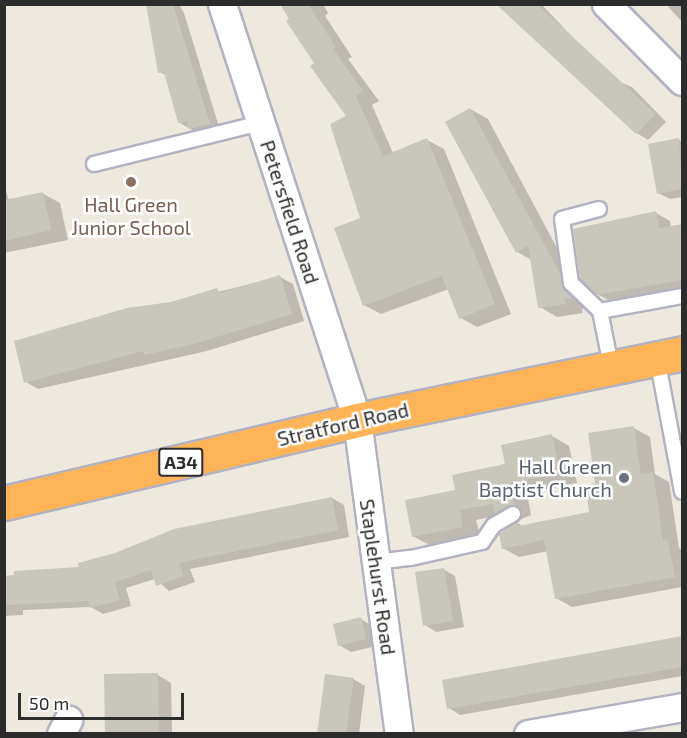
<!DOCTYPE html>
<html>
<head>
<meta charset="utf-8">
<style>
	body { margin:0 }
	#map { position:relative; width:687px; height:738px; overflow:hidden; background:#eee9de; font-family:"Exo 2",sans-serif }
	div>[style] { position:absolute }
	.shadow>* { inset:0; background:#0003 }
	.building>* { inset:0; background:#c9c7bc }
	.roads { filter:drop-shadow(2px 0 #b2b2c0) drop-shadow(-2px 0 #b2b2c0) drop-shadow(0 2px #b2b2c0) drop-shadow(0 -2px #b2b2c0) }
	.lane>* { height:14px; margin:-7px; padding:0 7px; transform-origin:7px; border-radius:7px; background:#fff }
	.street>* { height:27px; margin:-13.5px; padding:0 13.5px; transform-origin:13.5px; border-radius:13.5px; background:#fff }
	.highway>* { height:33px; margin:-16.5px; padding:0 16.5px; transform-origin:16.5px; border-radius:16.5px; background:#ffb458 }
	.dots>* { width:16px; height:16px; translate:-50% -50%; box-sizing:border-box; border:3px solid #fff; border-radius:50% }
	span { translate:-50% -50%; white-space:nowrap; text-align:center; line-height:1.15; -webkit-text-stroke:5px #fff; paint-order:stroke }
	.shield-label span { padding:2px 4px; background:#fff; border:2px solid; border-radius:4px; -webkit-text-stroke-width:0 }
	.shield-label { font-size:18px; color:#2c2c2c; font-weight:700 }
	.education-label { font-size:20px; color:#785e54 }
	.street-label { font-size:20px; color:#2c2c2c }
	.worship-label { font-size:20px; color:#5b616d }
	.right { translate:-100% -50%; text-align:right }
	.frame { position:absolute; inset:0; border:6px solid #2c2c2c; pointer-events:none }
	.scale { position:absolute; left:18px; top:693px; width:166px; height:27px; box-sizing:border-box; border:3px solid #2c2c2c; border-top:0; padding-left:8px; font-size:18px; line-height:21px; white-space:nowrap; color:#2c2c2c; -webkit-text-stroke:4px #fff; paint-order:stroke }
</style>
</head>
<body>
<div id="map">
	<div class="shadow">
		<i style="clip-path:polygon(146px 4px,179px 4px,184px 13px,220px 130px,201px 135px,180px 123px,167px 76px,160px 72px)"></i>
		<i style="clip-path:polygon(283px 4px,323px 4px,328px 13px,325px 16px,352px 57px,348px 59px,379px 101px,372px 105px,393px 153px,427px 140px,444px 149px,511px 314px,477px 327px,461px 318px,449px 289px,381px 314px,364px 305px,362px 219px,348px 117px)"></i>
		<i style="clip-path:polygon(500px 4px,541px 4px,583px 48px,620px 82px,632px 87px,666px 122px,648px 140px,637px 133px)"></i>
		<i style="clip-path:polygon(666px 4px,682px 4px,682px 22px)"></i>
		<i style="clip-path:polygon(470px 109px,488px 119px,589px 308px,582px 309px,583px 313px,557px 317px,540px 307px,532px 260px,517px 252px)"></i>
		<i style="clip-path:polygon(679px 140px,682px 142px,682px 197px,670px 199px,658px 193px)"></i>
		<i style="clip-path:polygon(4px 183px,9px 201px,42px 193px,60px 203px,68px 240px,4px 253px)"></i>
		<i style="clip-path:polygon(656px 213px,670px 221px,671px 227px,682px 225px,682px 290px,612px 302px,597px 294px)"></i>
		<i style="clip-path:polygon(280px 277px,293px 284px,304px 321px,207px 351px,38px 389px,26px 382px,171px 303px)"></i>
		<i style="clip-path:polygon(634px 428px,650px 437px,655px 474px,669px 482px,679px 548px,682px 550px,682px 587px,572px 607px,556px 598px,548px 551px,519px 557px,503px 548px,516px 525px,500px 515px,476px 520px,480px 536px,431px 546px,413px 536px,457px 491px,552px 436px,569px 446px,577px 483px,527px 493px,531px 515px,515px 522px,523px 526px,591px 513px,597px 484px)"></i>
		<i style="clip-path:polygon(332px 498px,344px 505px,349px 537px,190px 569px,195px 582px,169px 591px,155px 579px,126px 588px,131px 606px,103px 614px,91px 607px,23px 610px,23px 615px,4px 616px,4px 578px,81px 569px)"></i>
		<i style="clip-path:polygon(443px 569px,455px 576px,464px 627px,436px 632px,425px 625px)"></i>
		<i style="clip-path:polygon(361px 619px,372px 626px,377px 646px,351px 652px,339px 645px)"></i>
		<i style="clip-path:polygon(682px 637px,682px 676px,460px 715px,449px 708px,444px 681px)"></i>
		<i style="clip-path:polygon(158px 675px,171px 683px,172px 734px,108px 734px)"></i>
		<i style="clip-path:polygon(353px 679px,365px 686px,359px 734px,319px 734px)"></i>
	</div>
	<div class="building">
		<i style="clip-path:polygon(146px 4px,173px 4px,210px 124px,188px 129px,187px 121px,178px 123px,164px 72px,158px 73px)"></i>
		<i style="clip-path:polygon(280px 4px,308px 4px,336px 47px,333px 49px,363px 91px,356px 96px,383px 156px,427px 138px,495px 304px,459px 319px,442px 276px,363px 306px,334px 228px,360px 218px,330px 124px,346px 116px,310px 66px,314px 63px,286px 21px,289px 19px)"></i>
		<i style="clip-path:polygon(496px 4px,537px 4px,656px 114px,636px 134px)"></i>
		<i style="clip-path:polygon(470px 108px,561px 275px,564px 289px,573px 298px,565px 299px,566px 304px,538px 308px,528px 246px,516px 253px,445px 122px)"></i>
		<i style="clip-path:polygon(679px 138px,682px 189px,657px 194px,648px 144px)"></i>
		<i style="clip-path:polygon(43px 192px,51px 230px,4px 241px,4px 200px)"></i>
		<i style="clip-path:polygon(656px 211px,659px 228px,682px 224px,682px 280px,596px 295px,580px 279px,573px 229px)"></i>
		<i style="clip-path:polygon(280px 275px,292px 314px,194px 344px,144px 355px,143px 351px,24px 383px,14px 341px,127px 308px,171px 302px,217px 288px,219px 293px)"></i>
		<i style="clip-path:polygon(634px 426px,641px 474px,653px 472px,663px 541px,668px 540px,675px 577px,555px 599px,544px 540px,502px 549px,499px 534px,517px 522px,518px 526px,589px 512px,585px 485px,595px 483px,588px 433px)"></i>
		<i style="clip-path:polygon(552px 434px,560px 473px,510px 483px,514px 505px,495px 514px,493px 504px,460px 510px,463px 527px,412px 537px,405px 500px,455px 490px,452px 475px,505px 464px,501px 445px)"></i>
		<i style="clip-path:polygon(332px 497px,338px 530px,179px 563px,184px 576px,156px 586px,151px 570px,115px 582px,120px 600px,90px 608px,88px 601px,4px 605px,4px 576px,14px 575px,14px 571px,79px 567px,78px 563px,115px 553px,174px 529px)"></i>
		<i style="clip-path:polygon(444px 568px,453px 621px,423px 626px,415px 572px)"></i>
		<i style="clip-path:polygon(361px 617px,366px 639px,338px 646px,333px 624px)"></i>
		<i style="clip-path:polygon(682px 636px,682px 667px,447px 709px,442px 680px)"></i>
		<i style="clip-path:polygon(158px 673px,159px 733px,105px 734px,104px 674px)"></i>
		<i style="clip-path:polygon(325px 674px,354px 678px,346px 734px,317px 734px)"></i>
	</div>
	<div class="roads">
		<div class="lane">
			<i style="left:94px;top:164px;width:172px;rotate:-13.8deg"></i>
			<i style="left:599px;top:209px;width:38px;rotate:165deg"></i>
			<i style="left:562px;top:219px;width:65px;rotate:82deg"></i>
			<i style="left:571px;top:283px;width:40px;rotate:44deg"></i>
			<i style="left:657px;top:358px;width:136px;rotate:79.4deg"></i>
			<i style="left:611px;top:366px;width:56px;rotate:-101.3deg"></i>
			<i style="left:600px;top:311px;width:83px;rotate:-10.4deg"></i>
			<i style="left:376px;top:562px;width:35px;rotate:-7deg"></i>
			<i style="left:411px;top:558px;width:73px;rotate:-12.7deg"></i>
			<i style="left:482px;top:542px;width:21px;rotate:-55deg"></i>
			<i style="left:494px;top:525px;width:22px;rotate:-30deg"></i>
		</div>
		<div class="street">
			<i style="left:222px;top:4px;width:437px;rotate:72deg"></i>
			<i style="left:357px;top:420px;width:317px;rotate:82.4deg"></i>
			<i style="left:606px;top:4px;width:108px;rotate:45.4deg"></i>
			<i style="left:61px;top:734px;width:16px;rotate:-63deg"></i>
			<i style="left:528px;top:734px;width:156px;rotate:-9.9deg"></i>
		</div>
		<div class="highway">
			<i style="left:4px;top:503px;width:363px;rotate:-13.2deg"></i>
			<i style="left:357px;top:420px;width:332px;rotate:-11.6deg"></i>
		</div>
	</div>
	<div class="dots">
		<i style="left:131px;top:182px;background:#8d6e63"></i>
		<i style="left:624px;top:478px;background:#6b7280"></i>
	</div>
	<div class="shield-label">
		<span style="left:181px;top:462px">A34</span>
	</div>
	<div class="education-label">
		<span style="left:131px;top:216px">Hall Green<br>Junior School</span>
	</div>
	<div class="street-label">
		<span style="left:290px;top:212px;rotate:72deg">Petersfield Road</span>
		<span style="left:343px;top:424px;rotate:-13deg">Stratford Road</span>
		<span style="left:378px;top:577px;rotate:82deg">Staplehurst Road</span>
	</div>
	<div class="worship-label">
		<span class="right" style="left:612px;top:478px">Hall Green<br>Baptist Church</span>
	</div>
	<div class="frame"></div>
	<div class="scale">50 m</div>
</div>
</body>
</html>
